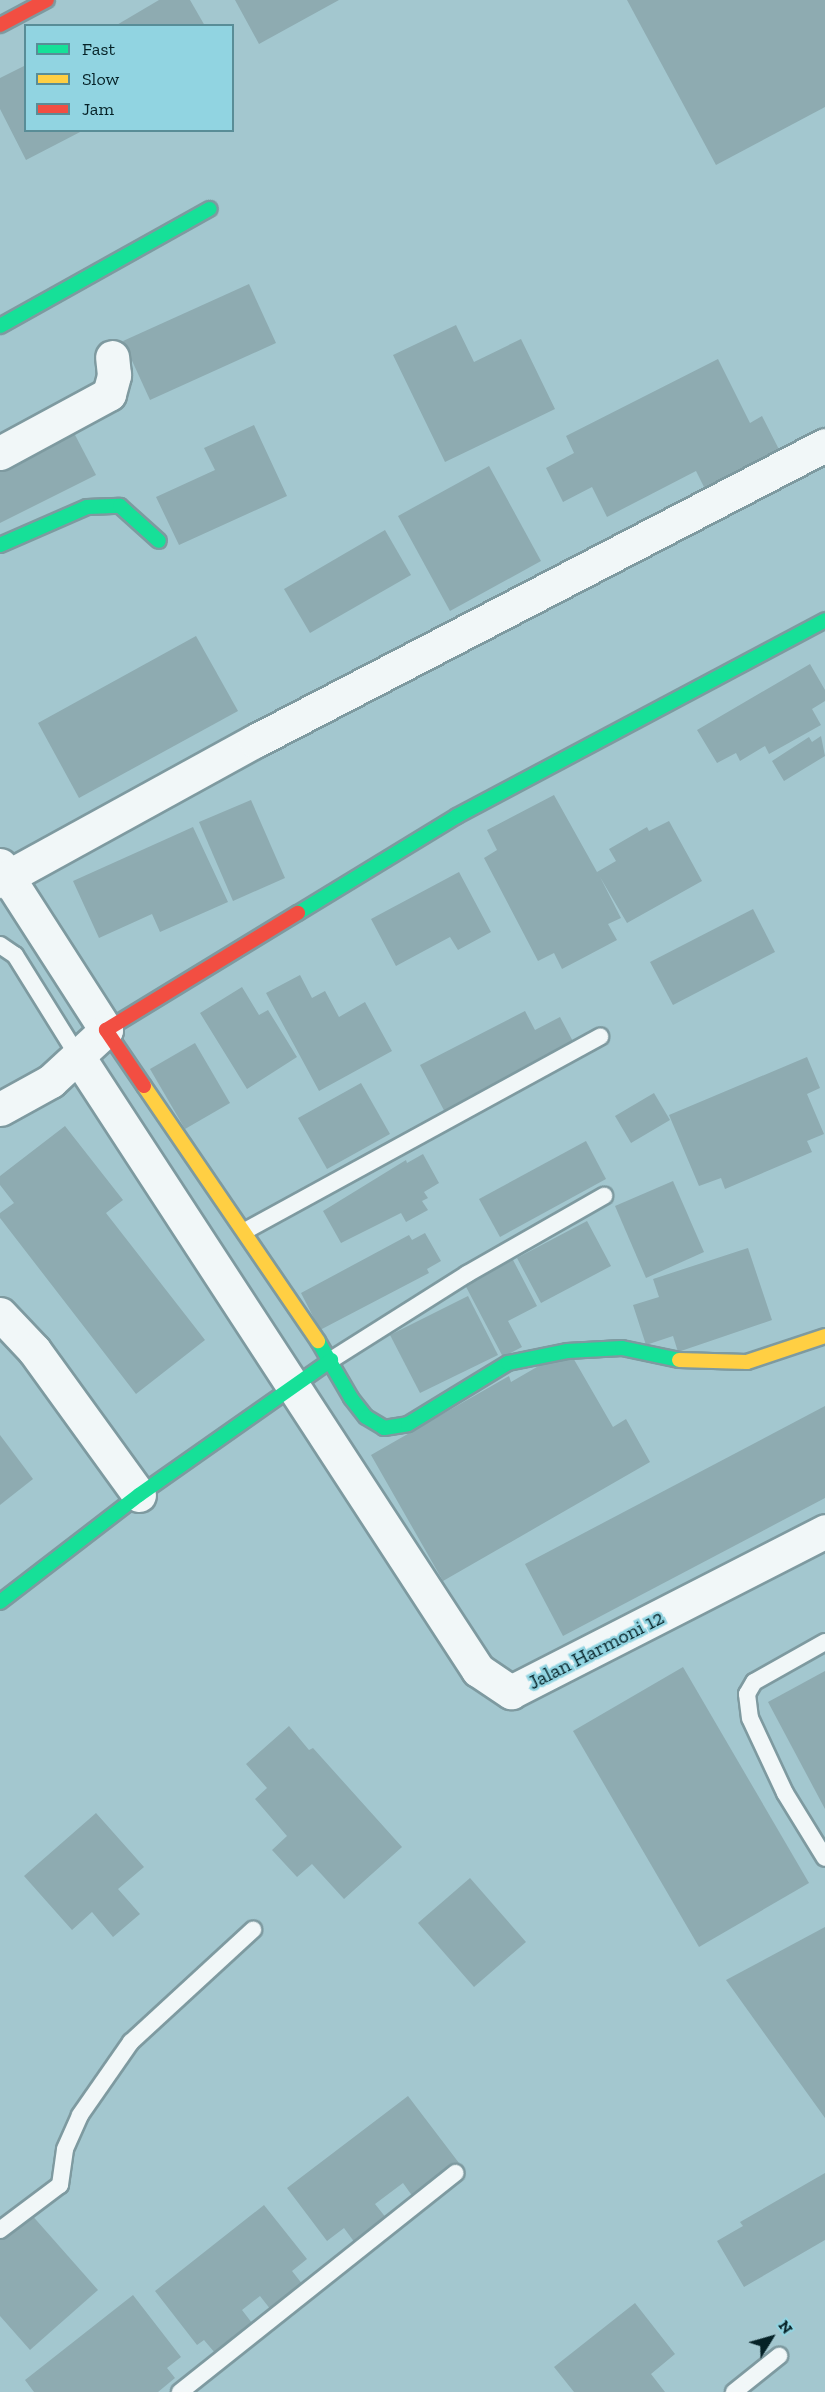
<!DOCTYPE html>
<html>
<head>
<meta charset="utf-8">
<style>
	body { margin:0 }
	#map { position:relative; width:825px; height:2392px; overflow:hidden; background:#a3c7cf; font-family:"Zilla Slab",serif }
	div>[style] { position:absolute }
	.building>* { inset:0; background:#8eabb1 }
	.roads { filter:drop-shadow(2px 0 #7e9aa0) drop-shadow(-2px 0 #7e9aa0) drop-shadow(0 2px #7e9aa0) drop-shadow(0 -2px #7e9aa0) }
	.lane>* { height:16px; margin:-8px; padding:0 8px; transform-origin:8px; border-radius:8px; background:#f1f7f8 }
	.street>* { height:33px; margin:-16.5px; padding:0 16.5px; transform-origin:16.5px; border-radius:16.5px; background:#f1f7f8 }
	.fast>* { height:14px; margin:-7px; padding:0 7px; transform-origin:7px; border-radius:7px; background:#16e098 }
	.slow>* { height:14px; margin:-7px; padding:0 7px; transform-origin:7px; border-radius:7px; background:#ffcf43 }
	.jam>* { height:14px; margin:-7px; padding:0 7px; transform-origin:7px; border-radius:7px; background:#f24e42 }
	span { translate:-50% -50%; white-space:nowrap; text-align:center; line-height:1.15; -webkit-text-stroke:5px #91d4e1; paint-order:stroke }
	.street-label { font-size:20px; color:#062227 }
	.legend { position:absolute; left:24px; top:24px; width:210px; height:108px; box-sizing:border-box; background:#91d4e1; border:2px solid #598d97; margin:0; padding:8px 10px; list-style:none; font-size:18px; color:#062227 }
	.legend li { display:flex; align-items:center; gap:12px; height:30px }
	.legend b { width:30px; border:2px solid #598d97 }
	.north { position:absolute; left:741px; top:2308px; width:60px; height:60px; -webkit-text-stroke:4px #91d4e1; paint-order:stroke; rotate:53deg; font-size:16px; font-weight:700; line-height:24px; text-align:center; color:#062227 }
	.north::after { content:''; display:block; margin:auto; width:21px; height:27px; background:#062227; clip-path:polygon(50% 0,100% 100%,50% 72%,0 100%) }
</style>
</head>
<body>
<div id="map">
	<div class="building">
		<i style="clip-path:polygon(159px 0,190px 0,205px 26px,115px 26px)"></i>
		<i style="clip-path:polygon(235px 0,339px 0,259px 44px)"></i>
		<i style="clip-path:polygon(627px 0,825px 0,825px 107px,716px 165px)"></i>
		<i style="clip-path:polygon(26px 65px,26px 130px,84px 130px,26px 160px,0 109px,0 78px)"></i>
		<i style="clip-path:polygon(249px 284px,276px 343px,150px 400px,123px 341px)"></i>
		<i style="clip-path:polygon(456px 325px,474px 362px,521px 339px,555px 409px,445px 462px,393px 355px)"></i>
		<i style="clip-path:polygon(718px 359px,750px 423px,762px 416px,794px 479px,719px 517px,696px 471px,607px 517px,592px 487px,563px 502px,546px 468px,574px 453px,566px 436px)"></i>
		<i style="clip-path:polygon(254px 425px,287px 496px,179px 545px,156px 497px,215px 470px,204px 448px)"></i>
		<i style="clip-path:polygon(74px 433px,96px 475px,0 523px,0 471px)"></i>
		<i style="clip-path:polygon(489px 466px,541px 561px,450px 611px,398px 516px)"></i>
		<i style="clip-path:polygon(385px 530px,411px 575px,310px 633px,284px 589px)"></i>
		<i style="clip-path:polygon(196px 636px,238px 711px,79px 798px,38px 723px)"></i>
		<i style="clip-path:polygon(810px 664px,825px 690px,825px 701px,812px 709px,821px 725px,769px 754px,765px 746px,740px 761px,736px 753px,717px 763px,697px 730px)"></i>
		<i style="clip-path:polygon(821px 736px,825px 756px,784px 781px,772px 761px,809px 737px,812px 742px)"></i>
		<i style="clip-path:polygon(554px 795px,597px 872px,616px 861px,609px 849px,647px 827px,649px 831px,669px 821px,702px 881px,627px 923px,600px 877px,621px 918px,608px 924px,617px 940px,562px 969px,554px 953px,538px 961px,484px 858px,497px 850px,487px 830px)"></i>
		<i style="clip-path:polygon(251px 800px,285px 878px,233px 901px,199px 822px)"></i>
		<i style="clip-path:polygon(193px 827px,228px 902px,160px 932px,152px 914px,99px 938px,73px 881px)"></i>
		<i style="clip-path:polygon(459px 872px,491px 932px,458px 950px,450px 937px,396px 966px,371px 919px)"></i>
		<i style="clip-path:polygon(753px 909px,775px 952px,673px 1005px,650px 962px)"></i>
		<i style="clip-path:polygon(300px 975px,312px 998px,325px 991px,339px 1017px,365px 1002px,392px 1051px,319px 1091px,266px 993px)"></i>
		<i style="clip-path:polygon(242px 987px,259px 1015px,268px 1010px,297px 1057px,247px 1089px,200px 1013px)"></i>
		<i style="clip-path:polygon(525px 1011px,535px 1030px,560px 1017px,577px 1049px,447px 1116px,420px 1065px)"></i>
		<i style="clip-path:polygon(195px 1043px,230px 1103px,185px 1129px,150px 1069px)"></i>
		<i style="clip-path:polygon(807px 1057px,820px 1088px,807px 1094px,824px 1134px,807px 1141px,812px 1152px,725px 1189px,721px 1178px,699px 1186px,669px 1115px)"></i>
		<i style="clip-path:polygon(361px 1083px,390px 1134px,327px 1169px,298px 1118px)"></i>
		<i style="clip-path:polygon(654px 1093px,670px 1120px,631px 1143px,615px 1116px)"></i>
		<i style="clip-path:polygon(65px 1126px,123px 1200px,106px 1213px,205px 1340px,136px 1394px,0 1218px,0 1213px,14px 1203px,0 1185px,0 1176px)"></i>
		<i style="clip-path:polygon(586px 1141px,606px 1179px,500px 1237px,479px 1199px)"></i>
		<i style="clip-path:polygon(423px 1154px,439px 1183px,424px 1192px,428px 1198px,422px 1201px,428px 1210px,406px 1222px,401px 1213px,341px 1243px,323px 1211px,406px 1160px,407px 1163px)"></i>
		<i style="clip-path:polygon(673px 1181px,704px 1252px,646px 1278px,615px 1206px)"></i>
		<i style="clip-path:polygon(587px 1221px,611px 1266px,541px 1303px,517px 1258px)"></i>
		<i style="clip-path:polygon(425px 1233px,441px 1261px,427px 1269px,429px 1273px,320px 1330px,301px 1293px,409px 1235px,412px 1240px)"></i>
		<i style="clip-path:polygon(748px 1248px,772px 1320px,678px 1352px,673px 1336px,646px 1345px,633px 1305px,659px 1297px,653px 1279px)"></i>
		<i style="clip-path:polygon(512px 1258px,537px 1306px,508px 1321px,522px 1347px,503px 1357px,464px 1283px)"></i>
		<i style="clip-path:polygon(468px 1296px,498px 1355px,420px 1393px,390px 1335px)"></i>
		<i style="clip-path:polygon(568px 1349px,613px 1427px,626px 1419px,650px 1462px,443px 1581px,371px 1455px,509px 1376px,511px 1382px)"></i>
		<i style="clip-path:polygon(825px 1406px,825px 1498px,563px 1636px,525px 1564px)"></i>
		<i style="clip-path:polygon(0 1435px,33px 1479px,0 1505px)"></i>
		<i style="clip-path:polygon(683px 1667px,809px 1883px,699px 1947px,573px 1731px)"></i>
		<i style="clip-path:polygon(825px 1671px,825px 1809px,768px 1702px)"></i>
		<i style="clip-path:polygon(289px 1726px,309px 1750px,313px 1748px,402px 1847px,344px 1899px,312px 1864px,297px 1877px,272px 1850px,287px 1836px,255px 1799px,267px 1788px,246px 1764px)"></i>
		<i style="clip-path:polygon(96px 1813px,144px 1867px,118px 1889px,140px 1914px,113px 1937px,92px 1912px,72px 1930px,24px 1876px)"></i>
		<i style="clip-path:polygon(470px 1878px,526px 1942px,474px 1987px,418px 1923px)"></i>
		<i style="clip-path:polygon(825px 1927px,825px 2118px,726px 1980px)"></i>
		<i style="clip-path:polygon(408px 2096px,459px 2163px,413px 2197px,403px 2183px,375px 2204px,387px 2219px,355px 2243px,344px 2228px,327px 2241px,287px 2188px)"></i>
		<i style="clip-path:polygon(825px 2173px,825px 2240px,744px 2287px,717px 2241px,743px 2226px,740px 2222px)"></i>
		<i style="clip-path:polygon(264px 2205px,307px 2259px,292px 2271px,303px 2285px,271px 2310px,260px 2296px,242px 2310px,252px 2323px,215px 2353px,204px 2340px,197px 2345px,155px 2291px)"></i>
		<i style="clip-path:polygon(30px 2213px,98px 2290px,30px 2350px,0 2316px,0 2238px)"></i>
		<i style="clip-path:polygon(133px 2295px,181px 2357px,167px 2368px,175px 2378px,158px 2392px,34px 2392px,25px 2380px)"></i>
		<i style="clip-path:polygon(635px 2303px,675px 2354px,651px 2374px,665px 2392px,574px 2392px,554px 2367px)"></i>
	</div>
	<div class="roads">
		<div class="lane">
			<i style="left:0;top:945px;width:18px;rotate:34deg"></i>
			<i style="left:15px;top:955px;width:121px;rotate:58.1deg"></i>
			<i style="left:245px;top:1231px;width:405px;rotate:-28.7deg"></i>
			<i style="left:331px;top:1360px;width:161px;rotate:-32.3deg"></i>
			<i style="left:467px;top:1274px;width:158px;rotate:-29.7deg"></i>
			<i style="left:825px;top:1642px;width:81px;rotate:150.6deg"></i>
			<i style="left:754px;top:1682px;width:14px;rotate:120deg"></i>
			<i style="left:747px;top:1694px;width:24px;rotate:83deg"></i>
			<i style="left:750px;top:1718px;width:83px;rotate:65deg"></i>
			<i style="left:785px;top:1793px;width:76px;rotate:58.4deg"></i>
			<i style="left:0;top:2230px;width:75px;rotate:-36.9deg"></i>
			<i style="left:60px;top:2185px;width:36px;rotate:-82deg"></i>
			<i style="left:65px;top:2149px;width:37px;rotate:-66deg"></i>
			<i style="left:80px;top:2115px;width:89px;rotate:-55.1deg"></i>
			<i style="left:131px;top:2042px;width:166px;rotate:-42.6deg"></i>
			<i style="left:180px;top:2392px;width:352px;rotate:-38.5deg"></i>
			<i style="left:734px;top:2392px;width:58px;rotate:-38.7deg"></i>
		</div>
		<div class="street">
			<i style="left:0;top:453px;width:124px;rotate:-28.4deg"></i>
			<i style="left:109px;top:394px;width:20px;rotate:-75deg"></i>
			<i style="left:114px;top:375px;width:18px;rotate:-96deg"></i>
			<i style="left:0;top:865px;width:196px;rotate:57.3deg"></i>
			<i style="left:106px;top:1030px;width:75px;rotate:137.2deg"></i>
			<i style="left:51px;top:1081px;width:58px;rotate:151.2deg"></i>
			<i style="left:0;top:881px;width:291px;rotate:-28.8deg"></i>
			<i style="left:255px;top:741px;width:642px;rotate:-27.44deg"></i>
			<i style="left:79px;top:1058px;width:731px;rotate:56.9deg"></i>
			<i style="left:478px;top:1670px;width:40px;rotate:34deg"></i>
			<i style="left:511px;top:1692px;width:353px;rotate:-27.1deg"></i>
			<i style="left:0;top:1314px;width:50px;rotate:46.6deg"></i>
			<i style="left:34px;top:1350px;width:179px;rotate:54.1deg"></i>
		</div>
		<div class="fast">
			<i style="left:0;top:326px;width:240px;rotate:-29.2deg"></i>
			<i style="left:0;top:545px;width:95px;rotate:-23.6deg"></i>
			<i style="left:87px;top:507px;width:33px;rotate:-2deg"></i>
			<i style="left:120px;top:506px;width:52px;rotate:41.9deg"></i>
			<i style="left:298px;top:913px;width:186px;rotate:-31.4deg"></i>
			<i style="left:457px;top:816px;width:417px;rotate:-28deg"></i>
			<i style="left:318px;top:1341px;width:66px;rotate:59.9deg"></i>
			<i style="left:351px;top:1398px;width:24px;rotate:52deg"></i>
			<i style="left:366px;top:1417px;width:21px;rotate:31deg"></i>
			<i style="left:384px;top:1428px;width:24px;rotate:-9deg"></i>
			<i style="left:408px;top:1424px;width:117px;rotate:-31.4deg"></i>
			<i style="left:508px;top:1363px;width:60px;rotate:-11.5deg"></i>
			<i style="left:567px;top:1351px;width:55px;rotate:-3.1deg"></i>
			<i style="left:622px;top:1348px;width:58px;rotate:11.9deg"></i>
			<i style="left:0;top:1602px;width:175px;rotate:-37.6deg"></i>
			<i style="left:139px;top:1495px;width:235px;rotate:-35.1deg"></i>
		</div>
		<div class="slow">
			<i style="left:144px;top:1086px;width:309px;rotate:55.7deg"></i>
			<i style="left:679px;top:1360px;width:68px;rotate:1.7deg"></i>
			<i style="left:747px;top:1362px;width:82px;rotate:-18.4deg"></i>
		</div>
		<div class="jam">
			<i style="left:0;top:25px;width:53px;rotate:-28deg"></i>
			<i style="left:144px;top:1086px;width:68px;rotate:-124.2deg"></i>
			<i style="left:106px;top:1030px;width:225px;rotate:-31.4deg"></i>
		</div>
	</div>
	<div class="street-label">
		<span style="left:596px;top:1650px;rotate:-27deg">Jalan Harmoni 12</span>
	</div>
	<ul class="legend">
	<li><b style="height:8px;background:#16e098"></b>Fast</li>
	<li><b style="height:8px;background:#ffcf43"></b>Slow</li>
	<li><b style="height:8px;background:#f24e42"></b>Jam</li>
	</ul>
	<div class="north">N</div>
</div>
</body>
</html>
